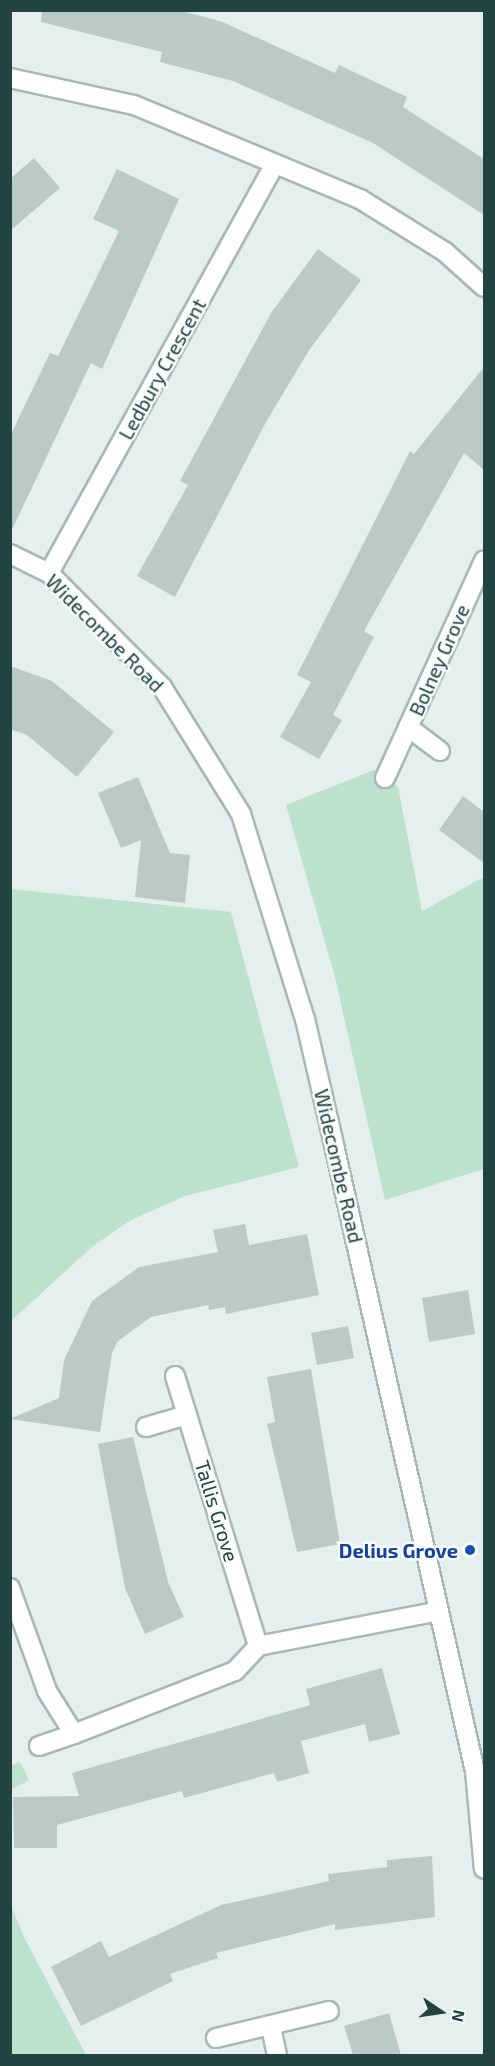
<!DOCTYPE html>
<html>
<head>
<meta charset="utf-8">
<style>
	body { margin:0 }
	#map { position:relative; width:495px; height:2066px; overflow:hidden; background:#e5efed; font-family:"Exo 2",sans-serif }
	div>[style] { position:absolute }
	.green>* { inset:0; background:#bce2cd }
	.building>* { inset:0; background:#bacbc6 }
	.roads { filter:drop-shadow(2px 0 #a7b8b6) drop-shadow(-2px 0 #a7b8b6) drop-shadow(0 2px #a7b8b6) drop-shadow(0 -2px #a7b8b6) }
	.minor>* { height:18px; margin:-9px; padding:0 9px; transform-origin:9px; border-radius:9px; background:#fff }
	.dots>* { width:16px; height:16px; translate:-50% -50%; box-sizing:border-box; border:3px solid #f6fbfa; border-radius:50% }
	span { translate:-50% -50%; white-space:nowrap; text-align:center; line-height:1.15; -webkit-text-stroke:5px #f6fbfa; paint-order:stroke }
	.street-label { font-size:20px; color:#224440 }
	.transit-label { font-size:20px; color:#164399; font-weight:700 }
	.right { translate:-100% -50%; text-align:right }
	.frame { position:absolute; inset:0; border:12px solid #224440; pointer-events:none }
	.north { position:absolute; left:411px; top:1982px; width:60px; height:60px; -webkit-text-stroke:4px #f6fbfa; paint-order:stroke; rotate:103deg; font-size:16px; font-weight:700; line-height:24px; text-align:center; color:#224440 }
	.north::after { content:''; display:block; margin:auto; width:21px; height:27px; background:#224440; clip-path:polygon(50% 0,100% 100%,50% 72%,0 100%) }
</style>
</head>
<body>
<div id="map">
	<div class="green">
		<i style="clip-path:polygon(374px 770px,398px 787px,422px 911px,484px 877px,484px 1169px,385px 1200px,335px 977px,286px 805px)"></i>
		<i style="clip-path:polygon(11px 889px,231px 912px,299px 1167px,185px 1196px,131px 1220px,93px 1246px,11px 1321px)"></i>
		<i style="clip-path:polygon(20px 1762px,29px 1780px,11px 1790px,11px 1766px)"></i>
		<i style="clip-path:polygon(11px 1906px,25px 1939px,86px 2055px,11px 2055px)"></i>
	</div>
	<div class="building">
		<i style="clip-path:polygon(42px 10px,177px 10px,220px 21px,335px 73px,339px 65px,407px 97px,403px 107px,484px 159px,484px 215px,373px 143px,233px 81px,160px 62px,162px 52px,41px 22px)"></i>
		<i style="clip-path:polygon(34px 158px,60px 188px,10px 231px,10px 179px)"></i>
		<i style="clip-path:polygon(117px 169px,179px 199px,102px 369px,91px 363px,10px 534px,10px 436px,50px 353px,58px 356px,119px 231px,93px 219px)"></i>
		<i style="clip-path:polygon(318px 249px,361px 280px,308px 352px,266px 422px,175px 597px,137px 576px,188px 485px,180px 481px,271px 313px)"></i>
		<i style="clip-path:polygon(484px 367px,484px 470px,464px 453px,364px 631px,374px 637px,333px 715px,342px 720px,319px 759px,280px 737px,311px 682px,297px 675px,410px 451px,414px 454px)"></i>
		<i style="clip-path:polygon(10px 666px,52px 681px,114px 732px,77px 777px,27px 735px,10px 729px)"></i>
		<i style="clip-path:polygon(138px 777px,170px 853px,190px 855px,185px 903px,135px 897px,141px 840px,121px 848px,98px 793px)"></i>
		<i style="clip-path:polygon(463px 796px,484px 812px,484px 863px,439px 830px)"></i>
		<i style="clip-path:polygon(245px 1224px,249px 1245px,307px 1234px,319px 1295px,226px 1314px,225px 1307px,209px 1310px,208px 1305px,151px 1317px,118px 1341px,112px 1353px,100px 1432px,10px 1419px,59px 1398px,64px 1360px,92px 1301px,139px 1267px,218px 1252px,213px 1230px)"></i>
		<i style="clip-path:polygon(468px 1290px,475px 1334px,429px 1342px,422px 1298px)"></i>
		<i style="clip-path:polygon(348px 1326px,354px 1358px,317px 1365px,311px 1333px)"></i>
		<i style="clip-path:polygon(311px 1369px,340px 1544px,297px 1552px,267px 1424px,275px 1422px,267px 1377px)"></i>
		<i style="clip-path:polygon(133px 1437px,168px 1582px,184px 1617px,145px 1634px,125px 1588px,98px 1444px)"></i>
		<i style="clip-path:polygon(382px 1668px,400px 1734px,369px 1742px,365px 1724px,301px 1741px,309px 1773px,277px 1782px,274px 1773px,184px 1798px,182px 1791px,57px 1825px,57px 1848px,14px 1848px,13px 1797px,79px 1796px,72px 1773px,310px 1705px,306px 1689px)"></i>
		<i style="clip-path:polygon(432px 1856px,435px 1917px,335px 1930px,335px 1924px,216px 1953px,218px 1958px,170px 1974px,173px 1981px,81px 2026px,51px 1967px,101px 1941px,109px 1957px,221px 1905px,329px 1881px,328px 1874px,387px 1867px,387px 1860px)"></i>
		<i style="clip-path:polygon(389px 2013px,401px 2055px,353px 2055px,344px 2026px)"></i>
	</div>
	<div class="roads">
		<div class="minor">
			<i style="left:10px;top:78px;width:127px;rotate:12.3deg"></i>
			<i style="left:134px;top:105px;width:245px;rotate:22.6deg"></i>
			<i style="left:360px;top:199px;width:100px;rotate:31.9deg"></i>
			<i style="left:445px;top:252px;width:52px;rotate:41.9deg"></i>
			<i style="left:10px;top:554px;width:43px;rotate:26deg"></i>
			<i style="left:49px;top:573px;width:161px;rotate:45.3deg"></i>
			<i style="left:162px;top:687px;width:150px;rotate:58.1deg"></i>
			<i style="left:241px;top:814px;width:215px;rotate:72.7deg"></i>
			<i style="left:305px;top:1019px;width:129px;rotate:77deg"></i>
			<i style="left:334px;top:1145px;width:642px;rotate:77.31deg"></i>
			<i style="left:475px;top:1771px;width:98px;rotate:84.8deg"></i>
			<i style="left:49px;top:573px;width:467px;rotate:-61.1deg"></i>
			<i style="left:408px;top:727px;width:40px;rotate:37deg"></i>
			<i style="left:385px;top:778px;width:239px;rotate:-65.5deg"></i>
			<i style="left:175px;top:1376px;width:282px;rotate:72.9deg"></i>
			<i style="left:146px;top:1427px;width:43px;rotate:-16.3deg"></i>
			<i style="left:10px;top:1588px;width:109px;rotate:70.2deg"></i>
			<i style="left:47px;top:1691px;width:51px;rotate:57.9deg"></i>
			<i style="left:74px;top:1734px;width:173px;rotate:-21.4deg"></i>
			<i style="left:235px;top:1671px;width:34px;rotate:-47deg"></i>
			<i style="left:258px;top:1646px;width:184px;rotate:-10.9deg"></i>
			<i style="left:39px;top:1746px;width:37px;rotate:-19deg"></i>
			<i style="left:271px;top:2027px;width:30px;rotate:78deg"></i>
			<i style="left:216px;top:2038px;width:116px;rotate:-13.4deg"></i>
		</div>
	</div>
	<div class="dots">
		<i style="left:470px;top:1550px;background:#1a4fb4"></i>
	</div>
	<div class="street-label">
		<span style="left:162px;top:369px;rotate:-61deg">Ledbury Crescent</span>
		<span style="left:105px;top:633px;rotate:45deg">Widecombe Road</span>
		<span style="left:439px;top:660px;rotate:-66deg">Bolney Grove</span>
		<span style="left:339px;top:1166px;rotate:77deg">Widecombe Road</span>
		<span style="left:217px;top:1511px;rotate:73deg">Tallis Grove</span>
	</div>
	<div class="transit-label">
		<span class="right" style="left:458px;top:1550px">Delius Grove</span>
	</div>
	<div class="frame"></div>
	<div class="north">N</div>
</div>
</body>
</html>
